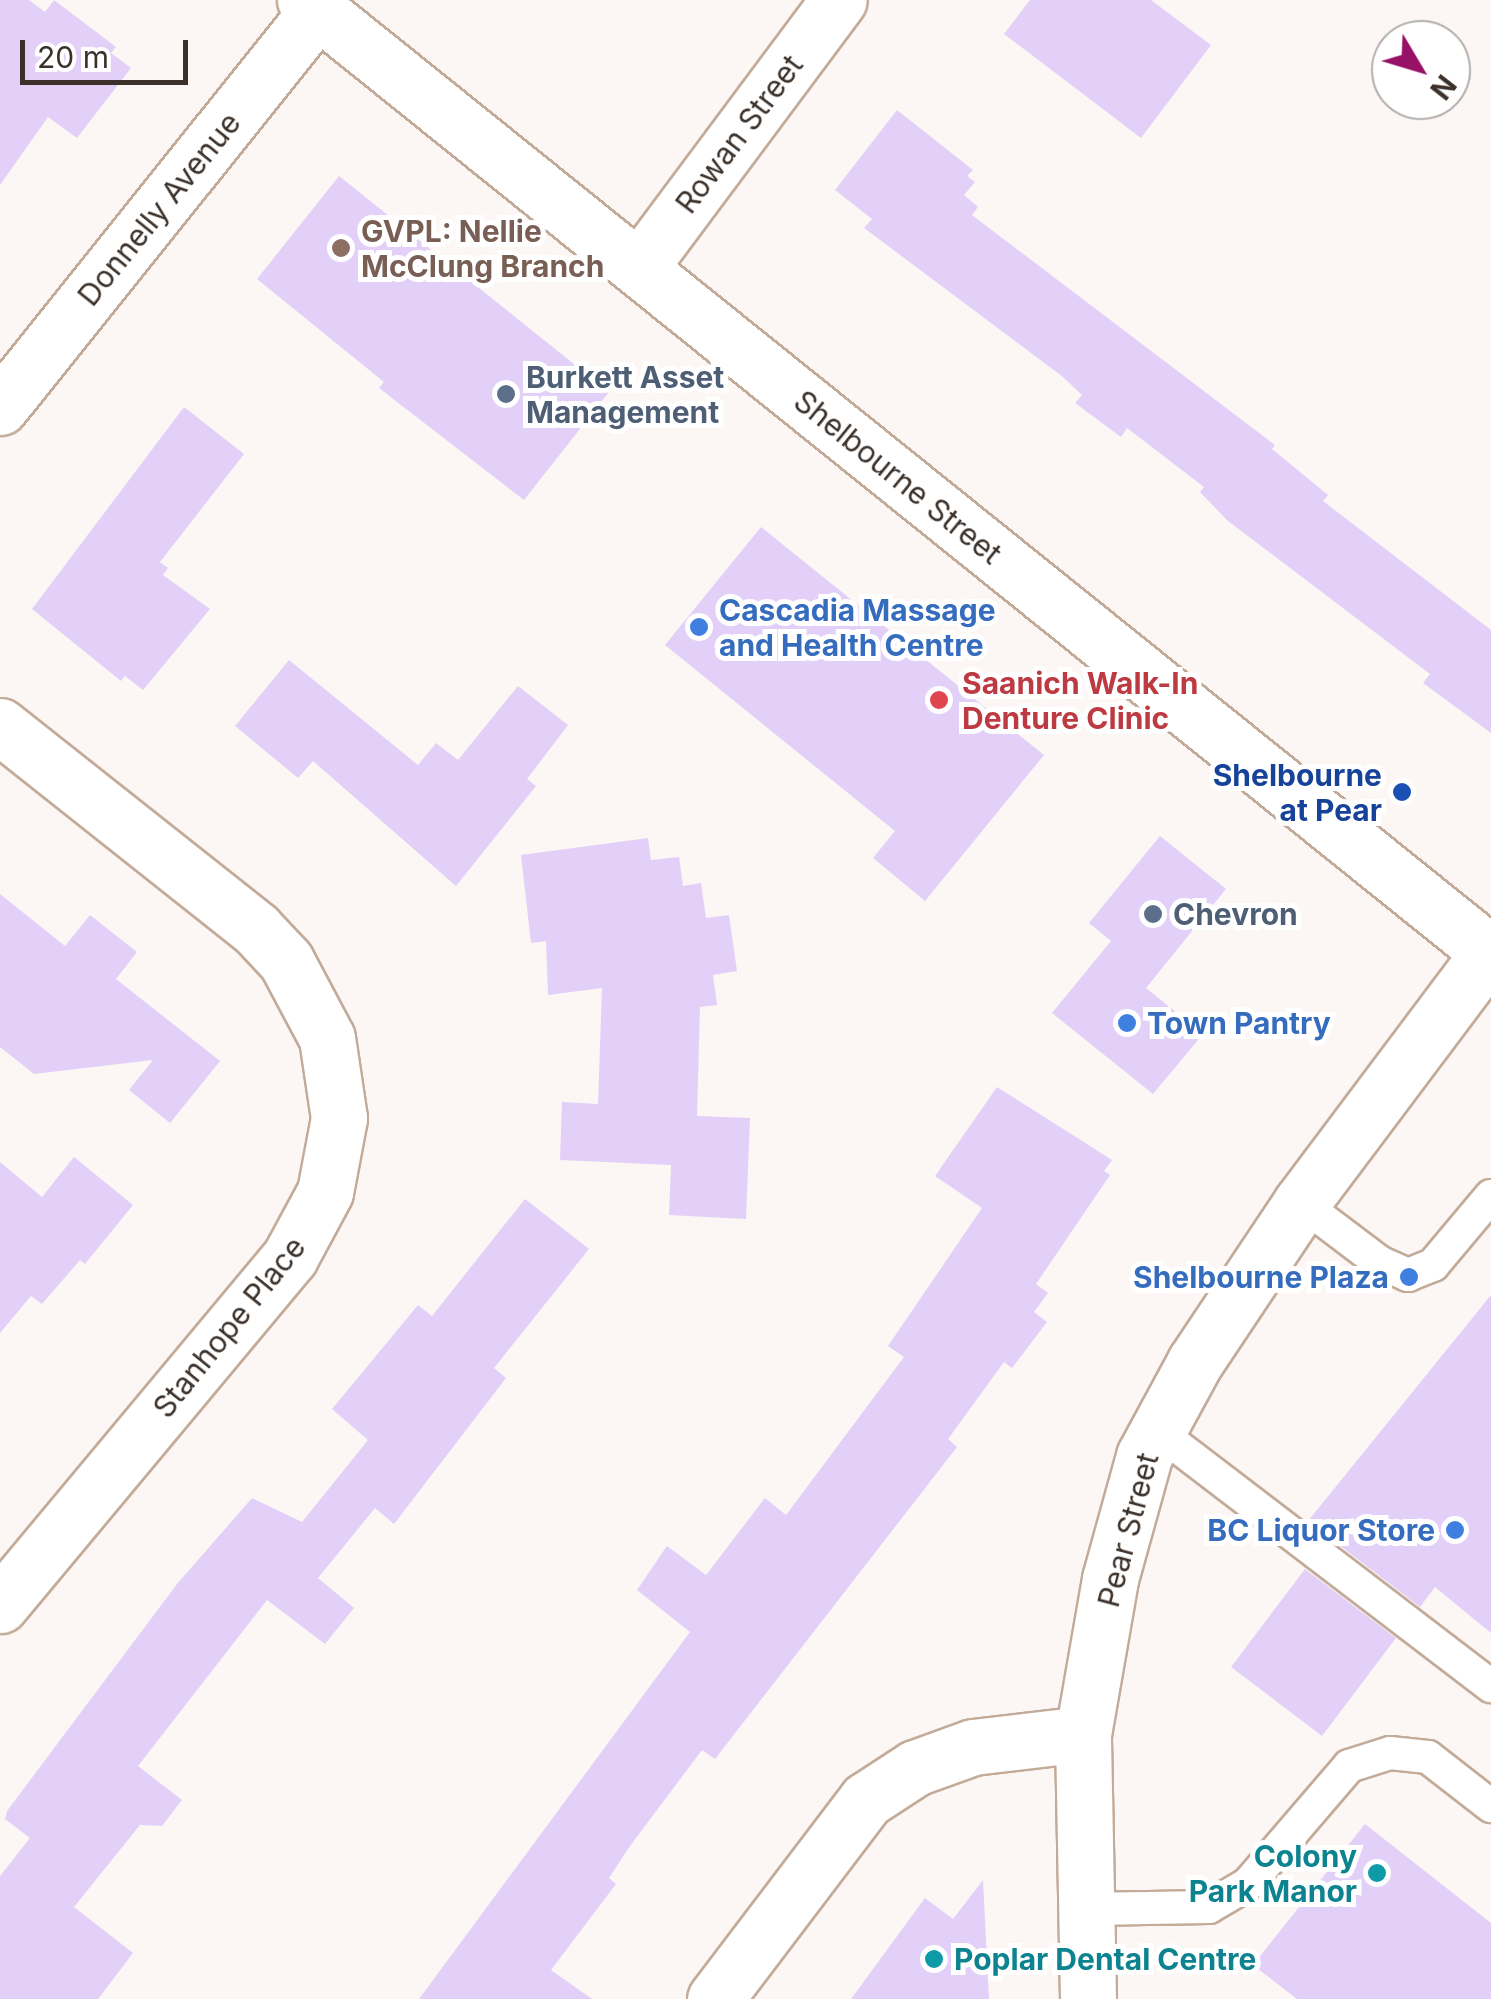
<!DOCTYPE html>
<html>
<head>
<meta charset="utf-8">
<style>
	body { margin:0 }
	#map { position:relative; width:1491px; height:1999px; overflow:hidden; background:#fcf7f4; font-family:Inter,sans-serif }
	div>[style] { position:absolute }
	.building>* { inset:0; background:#e2d0f8 }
	.roads { filter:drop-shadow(2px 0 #c3ab99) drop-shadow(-2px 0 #c3ab99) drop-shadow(0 2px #c3ab99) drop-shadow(0 -2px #c3ab99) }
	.service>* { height:32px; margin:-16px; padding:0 16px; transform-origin:16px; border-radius:16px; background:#fff }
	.minor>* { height:55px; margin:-27.5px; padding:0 27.5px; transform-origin:27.5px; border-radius:27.5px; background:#fff }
	.secondary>* { height:55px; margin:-27.5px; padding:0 27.5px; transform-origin:27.5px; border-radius:27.5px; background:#fff }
	.dots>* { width:28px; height:28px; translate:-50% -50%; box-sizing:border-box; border:5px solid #fff; border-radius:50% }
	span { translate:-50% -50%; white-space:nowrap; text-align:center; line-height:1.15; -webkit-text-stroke:10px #fff; paint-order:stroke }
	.street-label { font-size:30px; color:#3b312a }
	.education-label { font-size:30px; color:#785e54; font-weight:700 }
	.left { translate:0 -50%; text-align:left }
	.service-label { font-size:30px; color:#4e5e75; font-weight:700 }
	.shop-label { font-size:30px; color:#366cbe; font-weight:700 }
	.right { translate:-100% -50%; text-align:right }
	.health-label { font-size:30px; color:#be3a42; font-weight:700 }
	.transit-label { font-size:30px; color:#164399; font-weight:700 }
	.culture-label { font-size:30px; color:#0d838f; font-weight:700 }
	.north { position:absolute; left:1371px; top:20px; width:100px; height:100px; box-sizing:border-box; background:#fff; border:2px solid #b1adaa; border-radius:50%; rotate:128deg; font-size:28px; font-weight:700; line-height:40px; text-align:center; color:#3b312a }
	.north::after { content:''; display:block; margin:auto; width:35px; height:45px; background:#971167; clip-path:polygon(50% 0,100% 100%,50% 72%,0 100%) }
	.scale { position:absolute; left:20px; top:40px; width:168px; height:45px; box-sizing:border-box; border:5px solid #3b312a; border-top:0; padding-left:12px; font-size:30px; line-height:35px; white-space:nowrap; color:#3b312a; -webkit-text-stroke:8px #fff; paint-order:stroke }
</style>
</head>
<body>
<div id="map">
	<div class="building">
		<i style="clip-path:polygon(0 0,29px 0,45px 12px,54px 0,116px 47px,111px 53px,131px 68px,77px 138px,48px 117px,0 185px)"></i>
		<i style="clip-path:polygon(1030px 0,1151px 0,1211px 45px,1141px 138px,1004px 34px)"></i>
		<i style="clip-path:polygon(897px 110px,973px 170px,967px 176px,975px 182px,964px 195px,978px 207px,972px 215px,1275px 445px,1272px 449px,1328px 495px,1323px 501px,1491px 630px,1491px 733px,1423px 683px,1430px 674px,1228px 521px,1200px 492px,1204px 487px,1127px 428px,1121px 437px,1075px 403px,1082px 395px,1063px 377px,864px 228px,872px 219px,835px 190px)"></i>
		<i style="clip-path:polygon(339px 176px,609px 392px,524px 500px,379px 388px,384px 382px,257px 279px)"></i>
		<i style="clip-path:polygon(184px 407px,244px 454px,160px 562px,168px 568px,163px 575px,210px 609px,143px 690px,125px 676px,121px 681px,32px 609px)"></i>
		<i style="clip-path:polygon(761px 527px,1044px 755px,925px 901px,873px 858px,895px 831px,665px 645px)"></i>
		<i style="clip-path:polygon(289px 660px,418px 765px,436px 743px,458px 760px,518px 686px,568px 725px,527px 779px,536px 786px,456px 886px,313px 761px,298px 778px,235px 726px)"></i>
		<i style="clip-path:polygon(1160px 836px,1226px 889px,1146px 988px,1203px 1034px,1153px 1094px,1052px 1013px,1111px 941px,1089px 923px)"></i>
		<i style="clip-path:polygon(648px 838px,651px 860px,679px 857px,683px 886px,701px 883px,706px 918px,729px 915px,737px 971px,713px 975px,717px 1005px,700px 1007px,697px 1116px,750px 1118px,746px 1219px,669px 1215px,671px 1165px,560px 1160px,562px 1102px,598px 1104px,602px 988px,548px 995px,546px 941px,531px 943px,521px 855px)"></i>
		<i style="clip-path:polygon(0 894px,65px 946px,90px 915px,137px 952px,116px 979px,220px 1061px,170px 1123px,129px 1090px,153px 1060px,34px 1074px,0 1047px)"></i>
		<i style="clip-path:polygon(997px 1087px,1112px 1160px,1104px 1171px,1110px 1175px,1036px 1284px,1048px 1293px,1034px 1312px,1047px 1322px,1012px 1368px,1004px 1362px,948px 1439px,957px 1447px,715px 1759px,702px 1750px,630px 1846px,609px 1878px,616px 1884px,551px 1970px,592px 1999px,419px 1999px,690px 1632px,637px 1590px,667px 1546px,706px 1575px,765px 1498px,786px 1515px,904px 1357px,888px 1346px,982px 1208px,935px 1176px)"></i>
		<i style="clip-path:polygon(74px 1157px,133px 1205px,85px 1264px,80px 1260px,42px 1304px,31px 1296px,0 1333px,0 1162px,42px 1197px)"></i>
		<i style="clip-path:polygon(525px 1199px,589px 1249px,494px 1368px,506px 1378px,394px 1524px,375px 1508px,318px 1578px,354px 1608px,325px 1644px,267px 1600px,138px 1766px,182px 1800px,162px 1826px,140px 1825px,74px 1907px,133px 1953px,98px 1999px,0 1999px,0 1876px,30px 1838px,5px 1819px,7px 1811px,177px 1584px,252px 1498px,302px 1522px,368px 1440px,332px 1409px,418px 1305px,432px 1316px)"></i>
		<i style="clip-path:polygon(1491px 1295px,1491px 1633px,1435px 1587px,1420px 1607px,1308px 1521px)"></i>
		<i style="clip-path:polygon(1305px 1569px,1396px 1638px,1322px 1736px,1231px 1667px)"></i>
		<i style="clip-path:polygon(1365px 1824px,1491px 1923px,1491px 1999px,1297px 1999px,1253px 1965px)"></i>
		<i style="clip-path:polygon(983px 1880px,989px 1999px,851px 1999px,925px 1898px,953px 1919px)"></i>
	</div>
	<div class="roads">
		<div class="service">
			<i style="left:1301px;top:1203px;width:98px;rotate:37.1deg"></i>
			<i style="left:1379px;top:1262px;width:32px;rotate:24deg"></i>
			<i style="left:1408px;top:1275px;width:27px;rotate:-22deg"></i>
			<i style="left:1433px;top:1265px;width:90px;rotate:-50deg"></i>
			<i style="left:1156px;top:1430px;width:422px;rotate:37.4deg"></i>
			<i style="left:1086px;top:1909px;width:123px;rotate:-0.9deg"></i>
			<i style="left:1209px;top:1907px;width:45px;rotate:-30.5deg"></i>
			<i style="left:1248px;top:1884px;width:155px;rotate:-49.4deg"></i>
			<i style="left:1349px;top:1766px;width:43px;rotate:-17.6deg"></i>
			<i style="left:1390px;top:1753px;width:38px;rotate:6deg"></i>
			<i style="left:1428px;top:1757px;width:80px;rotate:37.9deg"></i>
		</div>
		<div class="minor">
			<i style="left:639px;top:268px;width:334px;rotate:-53.3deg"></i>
			<i style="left:0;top:407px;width:509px;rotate:-51.31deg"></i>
			<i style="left:0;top:726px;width:327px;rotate:38.4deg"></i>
			<i style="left:256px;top:929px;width:44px;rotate:46.8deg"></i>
			<i style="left:286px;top:961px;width:87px;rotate:62deg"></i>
			<i style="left:327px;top:1038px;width:81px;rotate:81.5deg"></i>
			<i style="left:339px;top:1118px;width:75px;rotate:100.7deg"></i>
			<i style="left:325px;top:1192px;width:74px;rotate:118.3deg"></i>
			<i style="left:290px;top:1257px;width:453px;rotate:129.8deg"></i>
			<i style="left:715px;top:1999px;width:250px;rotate:-52.8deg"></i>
			<i style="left:866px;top:1800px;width:59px;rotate:-33.1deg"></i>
			<i style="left:915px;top:1768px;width:62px;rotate:-19.9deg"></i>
			<i style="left:973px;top:1747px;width:111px;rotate:-6.7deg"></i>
			<i style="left:1088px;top:1999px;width:265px;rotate:-91.1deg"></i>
			<i style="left:1083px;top:1734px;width:157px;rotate:-80.1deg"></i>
			<i style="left:1110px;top:1579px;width:128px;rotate:-74.5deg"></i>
			<i style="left:1144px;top:1456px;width:107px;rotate:-61.5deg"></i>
			<i style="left:1195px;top:1362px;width:191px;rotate:-56.3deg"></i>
			<i style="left:1301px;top:1203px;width:316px;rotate:-53.1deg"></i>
		</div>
		<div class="secondary">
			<i style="left:305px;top:0;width:1522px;rotate:38.81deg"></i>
		</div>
	</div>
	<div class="dots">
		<i style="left:341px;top:248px;background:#8d6e63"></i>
		<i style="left:506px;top:394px;background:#5c6f8a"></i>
		<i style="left:699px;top:627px;background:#3f7fe0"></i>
		<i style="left:939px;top:700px;background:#e0444e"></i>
		<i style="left:1402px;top:792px;background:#1a4fb4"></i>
		<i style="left:1153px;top:914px;background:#5c6f8a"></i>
		<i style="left:1127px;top:1023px;background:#3f7fe0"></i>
		<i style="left:1409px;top:1277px;background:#3f7fe0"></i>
		<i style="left:1455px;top:1530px;background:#3f7fe0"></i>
		<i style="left:1377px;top:1873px;background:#0f9aa8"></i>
		<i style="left:934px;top:1959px;background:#0f9aa8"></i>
	</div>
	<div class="street-label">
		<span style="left:739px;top:134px;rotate:-53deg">Rowan Street</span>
		<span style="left:159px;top:209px;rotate:-51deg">Donnelly Avenue</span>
		<span style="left:898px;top:477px;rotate:39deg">Shelbourne Street</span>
		<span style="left:229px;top:1327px;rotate:-51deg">Stanhope Place</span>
		<span style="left:1128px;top:1530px;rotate:-75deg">Pear Street</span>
	</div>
	<div class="education-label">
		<span class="left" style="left:361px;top:248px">GVPL: Nellie<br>McClung Branch</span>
	</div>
	<div class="service-label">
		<span class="left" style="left:526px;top:394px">Burkett Asset<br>Management</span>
		<span class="left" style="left:1173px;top:914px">Chevron</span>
	</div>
	<div class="shop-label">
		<span class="left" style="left:719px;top:627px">Cascadia Massage<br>and Health Centre</span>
		<span class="left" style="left:1147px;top:1023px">Town Pantry</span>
		<span class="right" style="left:1389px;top:1277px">Shelbourne Plaza</span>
		<span class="right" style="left:1435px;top:1530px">BC Liquor Store</span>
	</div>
	<div class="health-label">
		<span class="left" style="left:962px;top:700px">Saanich Walk-In<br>Denture Clinic</span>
	</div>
	<div class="transit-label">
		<span class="right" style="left:1382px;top:792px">Shelbourne<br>at Pear</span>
	</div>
	<div class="culture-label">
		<span class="right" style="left:1357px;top:1873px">Colony<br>Park Manor</span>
		<span class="left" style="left:954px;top:1959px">Poplar Dental Centre</span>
	</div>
	<div class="north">N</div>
	<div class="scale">20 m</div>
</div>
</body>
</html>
